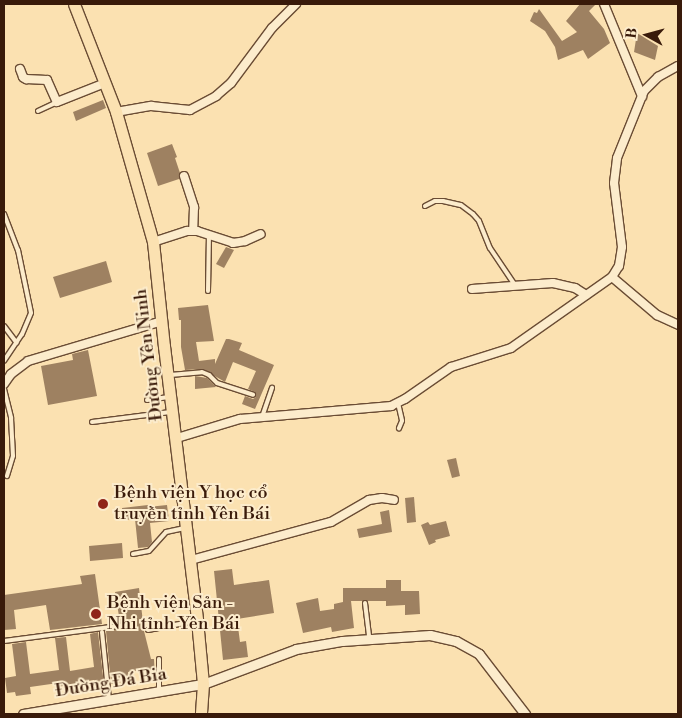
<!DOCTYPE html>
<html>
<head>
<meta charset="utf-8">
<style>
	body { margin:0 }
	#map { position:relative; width:682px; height:718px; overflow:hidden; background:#fbe1b1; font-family:"Libre Bodoni",serif }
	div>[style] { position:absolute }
	.building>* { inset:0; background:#9e8161 }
	.roads { filter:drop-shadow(1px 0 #6a4c34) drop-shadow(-1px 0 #6a4c34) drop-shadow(0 1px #6a4c34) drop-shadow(0 -1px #6a4c34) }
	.service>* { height:4px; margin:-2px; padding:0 2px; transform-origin:2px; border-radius:2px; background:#fceccc }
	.minor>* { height:8px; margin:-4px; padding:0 4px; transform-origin:4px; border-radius:4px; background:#fceccc }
	.tertiary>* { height:9px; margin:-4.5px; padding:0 4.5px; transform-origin:4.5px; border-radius:4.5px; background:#fceccc }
	.primary>* { height:11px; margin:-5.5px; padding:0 5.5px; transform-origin:5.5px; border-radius:5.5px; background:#fbe1b1 }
	.dots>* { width:14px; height:14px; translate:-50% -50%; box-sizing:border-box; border:2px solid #fceccc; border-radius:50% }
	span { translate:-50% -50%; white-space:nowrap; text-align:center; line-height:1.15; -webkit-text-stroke:4px #fceccc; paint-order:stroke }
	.street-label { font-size:18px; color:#391a0a }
	.poi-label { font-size:18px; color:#391a0a }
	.left { translate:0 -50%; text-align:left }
	.frame { position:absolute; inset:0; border:5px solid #391a0a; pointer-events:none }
	.north { position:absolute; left:622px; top:10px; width:50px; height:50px; -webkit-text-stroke:4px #fceccc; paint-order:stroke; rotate:277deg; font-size:14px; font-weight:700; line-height:20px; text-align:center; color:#391a0a }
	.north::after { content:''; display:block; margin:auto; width:18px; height:22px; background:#391a0a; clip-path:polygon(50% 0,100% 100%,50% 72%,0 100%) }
</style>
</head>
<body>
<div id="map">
	<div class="building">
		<i style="clip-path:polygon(580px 4px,596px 4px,589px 11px,604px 29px,610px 43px,588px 59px,583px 50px,558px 60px,555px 47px,545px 31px,530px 21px,534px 12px,537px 13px,539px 9px,562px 41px,577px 32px,566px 21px)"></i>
		<i style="clip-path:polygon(637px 33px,658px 46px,655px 60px,634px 52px)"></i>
		<i style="clip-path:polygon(103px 100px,106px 108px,76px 121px,73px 112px)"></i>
		<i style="clip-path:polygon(172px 144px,177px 157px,175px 158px,180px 173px,179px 179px,158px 186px,147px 153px)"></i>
		<i style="clip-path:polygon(226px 247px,234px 250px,224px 268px,216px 264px)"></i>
		<i style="clip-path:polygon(106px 261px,112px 282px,60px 298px,53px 277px)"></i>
		<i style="clip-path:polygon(208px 305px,214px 341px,196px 342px,199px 361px,215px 359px,215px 364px,226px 339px,229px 339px,242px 343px,239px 350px,274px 365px,255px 409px,242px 404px,245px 396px,253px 399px,256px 397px,255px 392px,248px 389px,256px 371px,233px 362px,225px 382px,203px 369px,185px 370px,181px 347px,181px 320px,179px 320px,178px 308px)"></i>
		<i style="clip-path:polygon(88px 350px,97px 396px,48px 405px,41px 366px,73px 360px,72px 354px)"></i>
		<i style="clip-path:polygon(195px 376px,207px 378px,216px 387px,195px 389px)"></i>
		<i style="clip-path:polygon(456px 458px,460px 476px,452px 478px,447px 460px)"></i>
		<i style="clip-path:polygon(414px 497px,416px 522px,407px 523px,405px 498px)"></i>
		<i style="clip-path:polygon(148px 505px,148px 507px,167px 505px,169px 521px,150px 523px,152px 542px,148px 547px,138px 548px,135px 519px,123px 520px,122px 508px)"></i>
		<i style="clip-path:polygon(389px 510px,392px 532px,359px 538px,357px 529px,382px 524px,380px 512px)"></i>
		<i style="clip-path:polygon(446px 521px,450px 536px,435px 540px,436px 542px,429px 545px,421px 525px,428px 522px,430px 525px)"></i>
		<i style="clip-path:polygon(122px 543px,123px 558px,90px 561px,89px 546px)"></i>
		<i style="clip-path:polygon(232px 569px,234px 585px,269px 580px,274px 613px,237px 619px,240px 642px,246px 641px,248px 657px,223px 660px,214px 571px)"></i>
		<i style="clip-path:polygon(95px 574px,102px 624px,50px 630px,46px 605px,14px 610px,16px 629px,4px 630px,4px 595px,82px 584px,80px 576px)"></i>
		<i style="clip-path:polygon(386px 580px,401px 580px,401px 591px,419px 591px,420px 614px,405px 615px,405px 605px,386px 606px,386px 601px,351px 601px,354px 628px,332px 632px,331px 627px,303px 633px,296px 603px,318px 598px,320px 611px,334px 609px,334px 604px,343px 602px,343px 588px,386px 588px)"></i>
		<i style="clip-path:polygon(139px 588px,144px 631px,151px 659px,154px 659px,155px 679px,149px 680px,147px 669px,128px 672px,129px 681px,111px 684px,106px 631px,127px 629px,130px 625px,127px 621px,120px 622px,115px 592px)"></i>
		<i style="clip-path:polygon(98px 632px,104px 685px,95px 686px,94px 680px,59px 687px,58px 683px,30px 687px,31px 694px,16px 696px,15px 692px,7px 693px,5px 678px,16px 676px,12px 644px,26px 642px,30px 674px,59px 670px,55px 638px,66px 637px,70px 671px,94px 667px,90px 634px)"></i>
	</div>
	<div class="roads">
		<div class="service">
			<i style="left:38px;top:111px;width:21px;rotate:-25deg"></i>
			<i style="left:425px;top:206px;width:11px;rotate:-27deg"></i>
			<i style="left:435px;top:201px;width:8px"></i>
			<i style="left:443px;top:201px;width:18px;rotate:13deg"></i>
			<i style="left:461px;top:205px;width:15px;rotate:37deg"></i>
			<i style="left:473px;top:214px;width:9px;rotate:49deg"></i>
			<i style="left:479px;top:221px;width:29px;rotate:68deg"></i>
			<i style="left:490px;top:248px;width:45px;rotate:56deg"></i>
			<i style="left:4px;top:214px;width:39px;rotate:69deg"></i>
			<i style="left:18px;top:250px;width:64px;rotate:78.3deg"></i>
			<i style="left:31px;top:313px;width:23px;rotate:113deg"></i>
			<i style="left:22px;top:334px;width:32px;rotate:124deg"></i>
			<i style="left:208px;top:291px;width:55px;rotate:-89deg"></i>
			<i style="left:4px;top:326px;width:21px;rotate:53deg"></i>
			<i style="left:170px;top:375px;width:32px;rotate:-5deg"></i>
			<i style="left:202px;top:372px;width:8px;rotate:23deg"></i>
			<i style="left:209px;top:375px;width:11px;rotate:45deg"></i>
			<i style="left:217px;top:383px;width:38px;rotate:18deg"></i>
			<i style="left:4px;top:389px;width:30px;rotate:76deg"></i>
			<i style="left:11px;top:418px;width:38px;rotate:87deg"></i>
			<i style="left:13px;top:456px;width:21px;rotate:107deg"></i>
			<i style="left:147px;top:400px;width:22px;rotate:-8deg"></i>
			<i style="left:398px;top:403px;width:18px;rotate:77deg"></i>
			<i style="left:402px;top:421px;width:8px;rotate:113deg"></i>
			<i style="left:262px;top:417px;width:31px;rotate:-71deg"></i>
			<i style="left:92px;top:422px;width:79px;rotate:-7.3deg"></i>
			<i style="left:133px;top:554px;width:16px;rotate:-11deg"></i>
			<i style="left:149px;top:551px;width:25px;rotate:-48deg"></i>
			<i style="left:166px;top:532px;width:19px;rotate:-12deg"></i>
			<i style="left:365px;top:603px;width:35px;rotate:83deg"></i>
			<i style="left:148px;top:630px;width:48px;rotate:-10.8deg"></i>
			<i style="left:102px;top:632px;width:68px;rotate:84.1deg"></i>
			<i style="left:4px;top:641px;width:123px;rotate:-7.5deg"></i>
			<i style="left:159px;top:659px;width:31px;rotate:90deg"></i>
		</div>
		<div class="minor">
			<i style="left:604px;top:4px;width:100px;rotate:67.6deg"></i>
			<i style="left:20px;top:69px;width:9px;rotate:69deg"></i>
			<i style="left:23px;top:77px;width:4px;rotate:34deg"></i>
			<i style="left:26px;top:79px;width:21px;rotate:3deg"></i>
			<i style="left:47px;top:80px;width:24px;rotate:66deg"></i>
			<i style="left:57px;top:102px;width:52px;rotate:-21.6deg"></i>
			<i style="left:116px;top:112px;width:36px;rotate:-10deg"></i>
			<i style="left:151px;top:106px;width:39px;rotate:6deg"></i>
			<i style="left:190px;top:110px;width:30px;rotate:-28deg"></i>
			<i style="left:216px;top:96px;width:20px;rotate:-41deg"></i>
			<i style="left:231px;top:83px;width:69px;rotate:-53.3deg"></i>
			<i style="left:272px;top:28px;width:34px;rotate:-45deg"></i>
			<i style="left:184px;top:176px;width:33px;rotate:72deg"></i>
			<i style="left:194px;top:207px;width:23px;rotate:92deg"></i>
			<i style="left:153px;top:242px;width:36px;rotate:-18deg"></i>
			<i style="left:187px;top:231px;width:10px"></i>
			<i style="left:197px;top:231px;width:38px;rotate:18deg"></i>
			<i style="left:233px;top:243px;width:12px;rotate:-9deg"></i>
			<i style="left:245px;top:241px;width:17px;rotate:-24deg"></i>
			<i style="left:612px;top:277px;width:59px;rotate:40.2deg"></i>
			<i style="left:657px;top:315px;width:23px;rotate:25deg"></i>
			<i style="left:472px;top:289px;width:81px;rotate:-4.2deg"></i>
			<i style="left:553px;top:283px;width:23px;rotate:13deg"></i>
			<i style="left:575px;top:288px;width:13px;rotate:32deg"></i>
			<i style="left:4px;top:384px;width:12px;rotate:-55deg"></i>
			<i style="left:11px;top:374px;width:21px;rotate:-37deg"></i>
			<i style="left:28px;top:361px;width:140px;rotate:-16.6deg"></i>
			<i style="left:177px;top:438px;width:66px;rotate:-16.8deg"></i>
			<i style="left:240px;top:419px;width:152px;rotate:-4.9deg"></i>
			<i style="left:391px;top:406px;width:16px;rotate:-27deg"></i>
			<i style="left:405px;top:399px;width:56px;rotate:-34.8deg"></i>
			<i style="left:451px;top:367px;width:63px;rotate:-17.6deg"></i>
			<i style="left:511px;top:348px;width:123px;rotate:-35.1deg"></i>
			<i style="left:612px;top:277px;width:13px;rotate:-58deg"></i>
			<i style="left:619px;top:266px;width:19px;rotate:-81deg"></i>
			<i style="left:622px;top:247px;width:64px;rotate:-97.1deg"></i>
			<i style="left:614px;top:183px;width:25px;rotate:-83deg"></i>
			<i style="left:617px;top:158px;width:72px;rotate:-68.1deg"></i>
			<i style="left:644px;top:91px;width:20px;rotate:-45deg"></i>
			<i style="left:658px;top:77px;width:23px;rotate:-29deg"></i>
			<i style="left:191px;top:560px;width:145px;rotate:-15.2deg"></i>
			<i style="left:331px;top:522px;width:44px;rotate:-30.1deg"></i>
			<i style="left:369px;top:500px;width:13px;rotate:-9deg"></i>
			<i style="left:382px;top:498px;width:12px;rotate:9deg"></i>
		</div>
		<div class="tertiary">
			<i style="left:23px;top:714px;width:182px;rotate:-9.5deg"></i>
			<i style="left:203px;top:684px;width:99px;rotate:-20.6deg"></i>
			<i style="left:296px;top:649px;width:47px;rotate:-9.9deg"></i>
			<i style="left:342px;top:641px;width:88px;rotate:-3.9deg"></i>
			<i style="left:430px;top:635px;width:27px;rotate:13deg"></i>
			<i style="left:456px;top:641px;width:26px;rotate:29deg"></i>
			<i style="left:479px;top:654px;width:76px;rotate:52.5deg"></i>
		</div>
		<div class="primary">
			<i style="left:74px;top:4px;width:116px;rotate:68.7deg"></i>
			<i style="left:116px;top:112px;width:135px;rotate:74.1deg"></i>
			<i style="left:153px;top:242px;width:105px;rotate:84deg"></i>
			<i style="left:164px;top:346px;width:276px;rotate:83.1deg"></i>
			<i style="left:197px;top:620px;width:64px;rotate:84.6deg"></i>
			<i style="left:203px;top:684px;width:30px;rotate:94deg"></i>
		</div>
	</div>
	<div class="dots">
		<i style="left:103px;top:504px;background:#8f2418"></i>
		<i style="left:96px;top:614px;background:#8f2418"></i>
	</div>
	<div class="street-label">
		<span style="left:149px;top:355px;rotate:-97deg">Đường Yên Ninh</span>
		<span style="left:111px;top:683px;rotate:-9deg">Đường Đá Bia</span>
	</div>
	<div class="poi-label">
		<span class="left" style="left:114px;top:504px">Bệnh viện Y học cổ<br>truyền tỉnh Yên Bái</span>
		<span class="left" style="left:107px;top:614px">Bệnh viện Sản -<br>Nhi tỉnh Yên Bái</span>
	</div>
	<div class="frame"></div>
	<div class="north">B</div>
</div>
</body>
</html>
